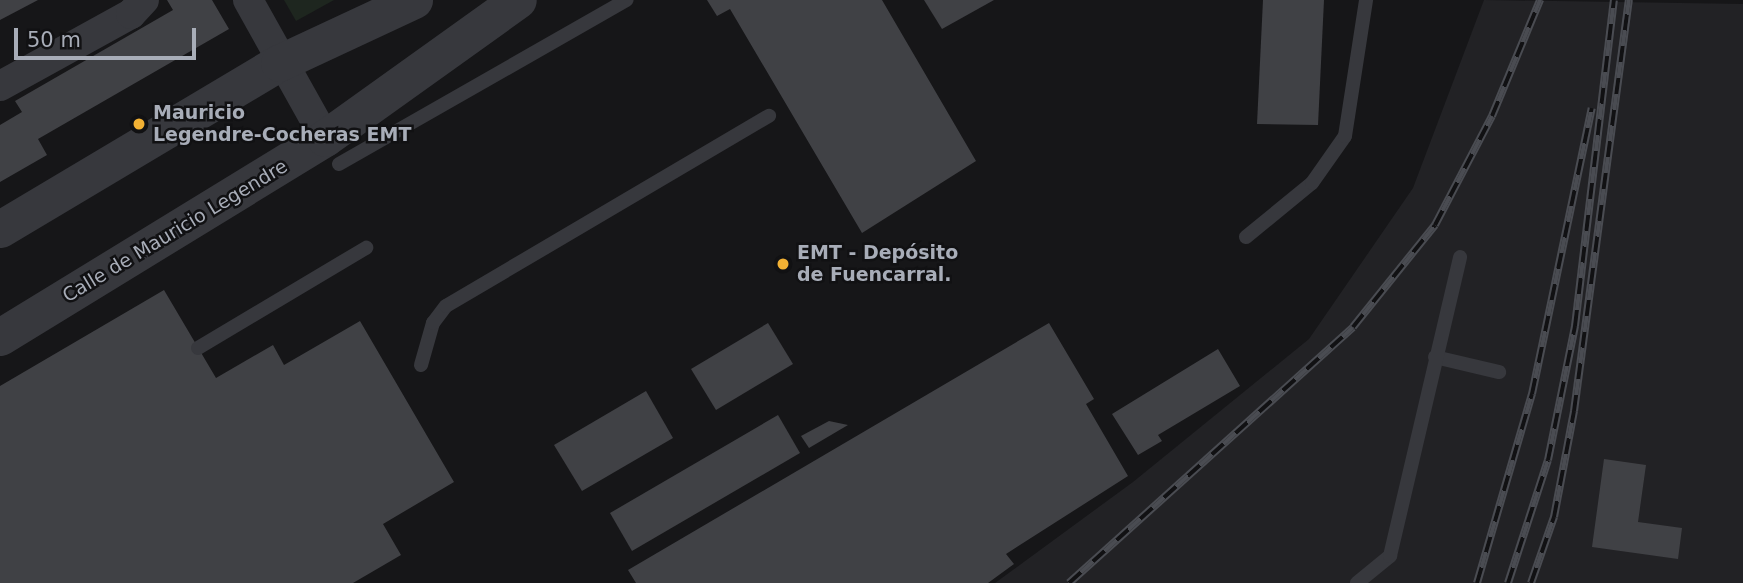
<!DOCTYPE html>
<html>
<head>
<meta charset="utf-8">
<style>
	body { margin:0 }
	#map { position:relative; width:1743px; height:583px; overflow:hidden; background:#161618; font-family:"DejaVu Sans",sans-serif }
	div>[style] { position:absolute }
	.built>* { inset:0; background:#222225 }
	.green>* { inset:0; background:#1e261f }
	.building>* { inset:0; background:#404145 }
	.service>* { height:14px; margin:-7px; padding:0 7px; transform-origin:7px; border-radius:7px; background:#37383d }
	.minor>* { height:30px; margin:-15px; padding:0 15px; transform-origin:15px; border-radius:15px; background:#37383d }
	.tertiary>* { height:37px; margin:-18.5px; padding:0 18.5px; transform-origin:18.5px; border-radius:18.5px; background:#37383d }
	.rail>* { height:8px; margin-top:-4px; transform-origin:0; background:repeating-linear-gradient(90deg,#111113 0 16px,#4a4c52 0 32px); box-sizing:border-box; border-block:2px solid #4a4c52 }
	.dots>* { width:19px; height:19px; translate:-50% -50%; box-sizing:border-box; border:4px solid #111113; border-radius:50% }
	span { translate:-50% -50%; white-space:nowrap; text-align:center; line-height:1.15; -webkit-text-stroke:5px #111113; paint-order:stroke }
	.poi-label { font-size:19px; color:#a8adb8; font-weight:700 }
	.left { translate:0 -50%; text-align:left }
	.street-label { font-size:19px; color:#a8adb8 }
	.scale { position:absolute; left:14px; top:28px; width:182px; height:32px; box-sizing:border-box; border:4px solid #a8adb8; border-top:0; padding-left:9px; font-size:21px; line-height:24px; white-space:nowrap; color:#a8adb8; -webkit-text-stroke:5px #111113; paint-order:stroke }
</style>
</head>
<body>
<div id="map">
	<div class="built">
		<i style="clip-path:polygon(1484px 0,1743px 4px,1743px 583px,995px 583px,1133px 482px,1309px 339px,1413px 188px)"></i>
	</div>
	<div class="green">
		<i style="clip-path:polygon(284px 0,334px 0,296px 21px)"></i>
	</div>
	<div class="building">
		<i style="clip-path:polygon(0 0,38px 0,0 20px)"></i>
		<i style="clip-path:polygon(167px 0,212px 0,229px 29px,38px 139px,47px 155px,0 182px,0 125px,22px 112px,15px 101px,173px 10px)"></i>
		<i style="clip-path:polygon(707px 0,882px 0,976px 161px,862px 233px,730px 9px,717px 16px)"></i>
		<i style="clip-path:polygon(924px 0,994px 0,942px 29px)"></i>
		<i style="clip-path:polygon(1263px 0,1324px 0,1318px 125px,1257px 124px)"></i>
		<i style="clip-path:polygon(164px 290px,216px 378px,273px 345px,284px 365px,360px 321px,454px 482px,383px 524px,401px 555px,353px 583px,0 583px,0 386px)"></i>
		<i style="clip-path:polygon(768px 323px,793px 364px,716px 410px,691px 369px)"></i>
		<i style="clip-path:polygon(1049px 323px,1094px 399px,1086px 404px,1128px 476px,1006px 554px,1014px 564px,988px 583px,636px 583px,628px 570px)"></i>
		<i style="clip-path:polygon(1218px 349px,1240px 386px,1158px 435px,1162px 441px,1138px 455px,1112px 414px)"></i>
		<i style="clip-path:polygon(646px 391px,673px 438px,582px 491px,554px 445px)"></i>
		<i style="clip-path:polygon(778px 415px,800px 453px,632px 551px,610px 513px)"></i>
		<i style="clip-path:polygon(829px 421px,848px 425px,809px 448px,801px 436px)"></i>
		<i style="clip-path:polygon(1604px 459px,1646px 465px,1638px 522px,1682px 528px,1678px 559px,1592px 547px)"></i>
	</div>
	<div class="service">
		<i style="left:339px;top:164px;width:331px;rotate:-29.7deg"></i>
		<i style="left:1246px;top:237px;width:85px;rotate:-39.3deg"></i>
		<i style="left:1312px;top:183px;width:57px;rotate:-54.9deg"></i>
		<i style="left:1345px;top:136px;width:138px;rotate:-81.2deg"></i>
		<i style="left:198px;top:348px;width:196px;rotate:-30.8deg"></i>
		<i style="left:1435px;top:357px;width:66px;rotate:13.2deg"></i>
		<i style="left:421px;top:365px;width:44px;rotate:-74.1deg"></i>
		<i style="left:433px;top:323px;width:21px;rotate:-53deg"></i>
		<i style="left:446px;top:306px;width:375px;rotate:-30.5deg"></i>
		<i style="left:1357px;top:583px;width:43px;rotate:-39.3deg"></i>
		<i style="left:1390px;top:556px;width:307px;rotate:-76.8deg"></i>
	</div>
	<div class="minor">
		<i style="left:248px;top:0;width:158px;rotate:60.8deg"></i>
		<i style="left:0;top:86px;width:149px;rotate:-28.8deg"></i>
		<i style="left:131px;top:14px;width:19px;rotate:-47deg"></i>
	</div>
	<div class="tertiary">
		<i style="left:0;top:229px;width:325px;rotate:-30.8deg"></i>
		<i style="left:279px;top:63px;width:149px;rotate:-25deg"></i>
		<i style="left:0;top:337px;width:381px;rotate:-31.5deg"></i>
		<i style="left:325px;top:138px;width:237px;rotate:-35.6deg"></i>
	</div>
	<div class="rail">
		<i style="left:1069px;top:583px;width:382px;rotate:-42deg"></i>
		<i style="left:1353px;top:327px;width:131px;rotate:-51.2deg"></i>
		<i style="left:1435px;top:225px;width:123px;rotate:-62.4deg"></i>
		<i style="left:1492px;top:116px;width:126px;rotate:-67.5deg"></i>
		<i style="left:1477px;top:583px;width:197px;rotate:-73.8deg"></i>
		<i style="left:1532px;top:394px;width:292px;rotate:-78.2deg"></i>
		<i style="left:1508px;top:583px;width:129px;rotate:-72deg"></i>
		<i style="left:1548px;top:460px;width:137px;rotate:-78.6deg"></i>
		<i style="left:1575px;top:326px;width:328px;rotate:-83.2deg"></i>
		<i style="left:1531px;top:583px;width:70px;rotate:-70.8deg"></i>
		<i style="left:1554px;top:517px;width:108px;rotate:-79.3deg"></i>
		<i style="left:1574px;top:411px;width:415px;rotate:-82.4deg"></i>
	</div>
	<div class="dots">
		<i style="left:139px;top:124px;background:#f2b134"></i>
		<i style="left:783px;top:264px;background:#f2b134"></i>
	</div>
	<div class="poi-label">
		<span class="left" style="left:153px;top:124px">Mauricio<br>Legendre-Cocheras EMT</span>
		<span class="left" style="left:797px;top:264px">EMT - Depósito<br>de Fuencarral.</span>
	</div>
	<div class="street-label">
		<span style="left:175px;top:231px;rotate:-31deg">Calle de Mauricio Legendre</span>
	</div>
	<div class="scale">50 m</div>
</div>
</body>
</html>
